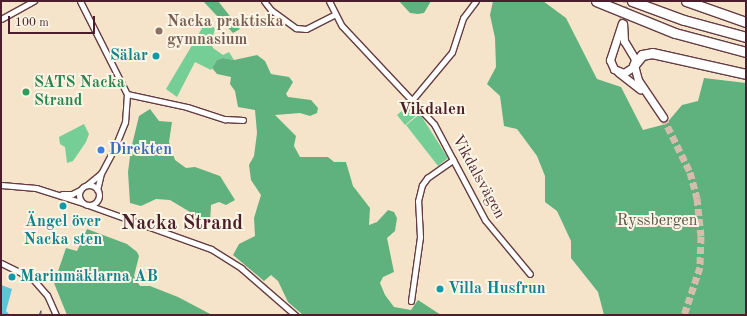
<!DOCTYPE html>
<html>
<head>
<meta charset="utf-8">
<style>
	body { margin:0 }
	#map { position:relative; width:747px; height:316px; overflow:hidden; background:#f6e4ca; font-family:"Old Standard TT",serif }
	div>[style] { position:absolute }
	.green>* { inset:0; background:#74ce95 }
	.forest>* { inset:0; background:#5fb17e }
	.water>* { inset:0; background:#5dc4d9 }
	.ferry>* { height:1px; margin-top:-0.5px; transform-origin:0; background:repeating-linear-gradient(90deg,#50515f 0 5px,transparent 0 9px) }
	.secondary-tunnel>* { height:7px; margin-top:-3.5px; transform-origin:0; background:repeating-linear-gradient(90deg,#d4bdaa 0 7px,transparent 0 10.5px) }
	.roads { filter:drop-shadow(1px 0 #643d43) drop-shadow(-1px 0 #643d43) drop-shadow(0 1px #643d43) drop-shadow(0 -1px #643d43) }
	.street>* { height:5px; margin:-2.5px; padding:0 2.5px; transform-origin:2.5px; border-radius:2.5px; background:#fff }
	.street>.ring { margin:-2.5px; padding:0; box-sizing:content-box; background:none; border:5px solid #fff; border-radius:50% }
	.secondary>* { height:7px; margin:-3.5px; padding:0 3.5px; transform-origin:3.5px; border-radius:3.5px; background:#fff }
	.highway>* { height:9px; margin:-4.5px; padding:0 4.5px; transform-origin:4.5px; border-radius:4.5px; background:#fff }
	.dots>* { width:11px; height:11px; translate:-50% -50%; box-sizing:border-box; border:2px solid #fcf5e5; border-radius:50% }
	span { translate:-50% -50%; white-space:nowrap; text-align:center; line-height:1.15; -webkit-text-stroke:4px #fcf5e5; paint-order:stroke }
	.education-label { font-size:16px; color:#785e54; font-weight:700 }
	.left { translate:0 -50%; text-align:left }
	.culture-label { font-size:16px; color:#0d838f; font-weight:700 }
	.right { translate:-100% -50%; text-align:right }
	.leisure-label { font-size:16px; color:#27864d; font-weight:700 }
	.shop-label { font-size:16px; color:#366cbe; font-weight:700 }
	.street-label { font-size:16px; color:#4a1f2b }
	.park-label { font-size:16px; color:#57544b }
	.neighbourhood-label { font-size:17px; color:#4a1f2b; font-weight:700 }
	.district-label { font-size:20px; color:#4a1f2b; font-weight:700 }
	.frame { position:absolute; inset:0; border:2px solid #4a1f2b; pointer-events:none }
	.scale { position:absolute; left:8px; top:16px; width:87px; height:18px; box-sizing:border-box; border:2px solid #4a1f2b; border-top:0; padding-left:5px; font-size:12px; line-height:14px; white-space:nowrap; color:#4a1f2b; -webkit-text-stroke:3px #fcf5e5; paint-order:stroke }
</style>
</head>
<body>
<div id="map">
	<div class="green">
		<i style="clip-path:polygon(207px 20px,215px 29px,211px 43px,213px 48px,223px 55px,229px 52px,234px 60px,223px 58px,217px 60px,211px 70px,195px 62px,177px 97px,166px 89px)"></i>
		<i style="clip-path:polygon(410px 104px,418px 114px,405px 125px,397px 115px)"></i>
		<i style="clip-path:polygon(420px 114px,448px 158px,438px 166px,406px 125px)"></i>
		<i style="clip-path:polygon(84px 124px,89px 134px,86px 142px,73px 161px,67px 163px,65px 147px,60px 144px,59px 137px)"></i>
	</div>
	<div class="forest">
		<i style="clip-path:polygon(203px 1px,218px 1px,240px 29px,233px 33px)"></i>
		<i style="clip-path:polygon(399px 1px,431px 1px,424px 13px,418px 14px,410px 13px)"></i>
		<i style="clip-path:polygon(493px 1px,543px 1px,566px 18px,597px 79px,621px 87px,643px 130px,666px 124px,682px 105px,698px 101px,704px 78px,746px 83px,746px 315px,604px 315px,598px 292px,571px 258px,571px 241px,557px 211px,545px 202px,545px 176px,537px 156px,517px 129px,504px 126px,500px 96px,487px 84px,496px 67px,495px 38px,490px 15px)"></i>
		<i style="clip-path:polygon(257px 55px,265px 61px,271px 74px,289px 77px,293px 82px,286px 94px,288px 97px,311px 100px,318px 108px,317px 113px,310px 116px,300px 113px,275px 115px,296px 136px,294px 146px,300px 157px,328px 157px,334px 162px,346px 162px,353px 186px,370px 208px,369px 225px,377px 222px,388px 210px,394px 212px,397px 218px,395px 231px,387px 238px,394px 272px,383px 277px,380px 283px,385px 295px,394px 307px,411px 310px,418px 300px,441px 315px,303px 315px,288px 302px,278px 281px,271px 275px,264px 281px,233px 255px,239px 244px,255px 236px,254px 218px,261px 195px,251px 180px,249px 165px,254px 156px,257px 133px,255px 110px,238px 107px,235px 91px,230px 84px,231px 77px,217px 74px,212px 68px,217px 60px,223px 58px,234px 60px)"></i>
		<i style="clip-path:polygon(150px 109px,159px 121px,172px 122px,169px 142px,175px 160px,186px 168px,195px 167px,220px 176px,235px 200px,226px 205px,219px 202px,211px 205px,210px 224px,170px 200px,156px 199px,141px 206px,130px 203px,128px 172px,131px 149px,139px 116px)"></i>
		<i style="clip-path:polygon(87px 229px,127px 244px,137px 252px,139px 256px,134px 276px,140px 286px,150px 286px,178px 297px,212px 315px,67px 315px,54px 283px,66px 248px,77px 251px)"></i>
	</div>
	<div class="water">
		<i style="clip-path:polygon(1px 285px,12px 289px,6px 311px,10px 315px,1px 315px)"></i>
	</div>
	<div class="ferry">
		<i style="left:41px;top:310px;width:5px;rotate:90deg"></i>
		<i style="left:39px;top:315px;width:5px;rotate:-68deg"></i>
	</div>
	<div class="secondary-tunnel">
		<i style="left:622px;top:23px;width:22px;rotate:-82deg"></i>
		<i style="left:663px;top:117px;width:61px;rotate:63.9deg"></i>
		<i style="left:690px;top:172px;width:27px;rotate:75deg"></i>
		<i style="left:697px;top:198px;width:38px;rotate:84deg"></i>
		<i style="left:701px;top:236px;width:31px;rotate:92deg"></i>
		<i style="left:700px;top:267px;width:51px;rotate:108.4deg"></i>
	</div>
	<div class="roads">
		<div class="street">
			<i style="left:80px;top:1px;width:104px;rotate:63.2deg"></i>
			<i style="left:127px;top:94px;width:28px;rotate:94deg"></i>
			<i style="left:125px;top:122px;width:29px;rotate:112deg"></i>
			<i style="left:114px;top:149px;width:27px;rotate:118deg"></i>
			<i style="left:101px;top:173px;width:17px;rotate:103deg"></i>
			<i style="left:264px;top:1px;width:11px;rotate:52deg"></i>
			<i style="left:271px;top:10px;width:31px;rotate:36deg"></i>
			<i style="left:296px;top:28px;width:10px;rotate:6deg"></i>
			<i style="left:306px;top:29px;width:31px;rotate:-27deg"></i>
			<i style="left:329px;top:1px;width:28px;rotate:63deg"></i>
			<i style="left:342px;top:26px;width:134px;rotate:46.8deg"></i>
			<i style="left:434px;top:124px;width:109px;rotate:62deg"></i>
			<i style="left:485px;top:220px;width:70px;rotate:50.2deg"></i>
			<i style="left:1px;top:19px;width:38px;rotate:-29deg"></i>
			<i style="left:127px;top:94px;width:61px;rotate:12.2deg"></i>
			<i style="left:187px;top:107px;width:40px;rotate:18deg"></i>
			<i style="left:225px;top:119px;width:18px;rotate:3deg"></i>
			<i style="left:413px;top:99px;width:61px;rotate:-50.3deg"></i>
			<i style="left:452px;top:52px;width:36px;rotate:-72deg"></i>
			<i style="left:463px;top:18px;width:21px;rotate:-53deg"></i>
			<i class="ring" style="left:79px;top:185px;width:15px;height:15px"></i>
			<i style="left:1px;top:185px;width:35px;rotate:5deg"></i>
			<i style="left:36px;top:188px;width:49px;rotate:17.7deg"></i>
			<i style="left:87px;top:185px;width:17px;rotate:-40deg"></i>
			<i style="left:62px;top:194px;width:10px"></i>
			<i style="left:72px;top:194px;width:9px;rotate:-27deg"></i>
			<i style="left:88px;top:205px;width:131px;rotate:19.7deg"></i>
			<i style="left:211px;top:249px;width:36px;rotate:32deg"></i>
			<i style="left:241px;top:268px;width:72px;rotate:41deg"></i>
			<i style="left:1px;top:263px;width:34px;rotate:26deg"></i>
			<i style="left:32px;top:278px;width:23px;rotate:49deg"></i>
			<i style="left:47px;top:295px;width:22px;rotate:66deg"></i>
			<i style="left:411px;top:301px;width:65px;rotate:-82deg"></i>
			<i style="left:420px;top:237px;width:36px;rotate:-93deg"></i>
			<i style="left:418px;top:201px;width:16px;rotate:-76deg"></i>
			<i style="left:422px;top:185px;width:9px;rotate:-54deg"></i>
			<i style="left:427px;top:178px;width:32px;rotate:-35deg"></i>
		</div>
		<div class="secondary">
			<i style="left:622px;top:23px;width:39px;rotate:108deg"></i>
			<i style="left:610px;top:60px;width:10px;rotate:66deg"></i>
			<i style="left:614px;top:69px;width:11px;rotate:22deg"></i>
			<i style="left:624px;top:73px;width:11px;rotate:-34deg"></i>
			<i style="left:633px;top:67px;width:8px;rotate:-76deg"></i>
			<i style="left:635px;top:59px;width:21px;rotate:-121deg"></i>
			<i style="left:624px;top:41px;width:17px;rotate:-93deg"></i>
			<i style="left:634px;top:65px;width:16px;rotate:75deg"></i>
			<i style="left:638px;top:80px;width:45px;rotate:56deg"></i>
			<i style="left:618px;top:72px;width:28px;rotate:38deg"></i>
		</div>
		<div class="highway">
			<i style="left:596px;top:1px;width:85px;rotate:22.1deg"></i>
			<i style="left:675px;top:33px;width:73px;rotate:15deg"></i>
			<i style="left:632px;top:1px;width:55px;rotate:20.1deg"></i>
			<i style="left:684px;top:20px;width:64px;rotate:15.3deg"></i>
			<i style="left:686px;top:1px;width:64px;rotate:19.3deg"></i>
			<i style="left:634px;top:65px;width:13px;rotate:-51deg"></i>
			<i style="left:642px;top:55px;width:10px;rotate:-11deg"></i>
			<i style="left:652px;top:53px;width:96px;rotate:12.6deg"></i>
		</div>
	</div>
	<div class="dots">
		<i style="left:159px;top:31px;background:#8d6e63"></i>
		<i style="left:156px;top:56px;background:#0f9aa8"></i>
		<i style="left:26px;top:92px;background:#2e9e5b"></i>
		<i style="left:101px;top:150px;background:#3f7fe0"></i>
		<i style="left:63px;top:206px;background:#0f9aa8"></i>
		<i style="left:12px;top:277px;background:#0f9aa8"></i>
		<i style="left:440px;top:289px;background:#0f9aa8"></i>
	</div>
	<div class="education-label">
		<span class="left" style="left:167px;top:31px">Nacka praktiska<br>gymnasium</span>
	</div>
	<div class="culture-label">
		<span class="right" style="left:148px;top:56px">Sälar</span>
		<span style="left:63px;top:231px">Ängel över<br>Nacka sten</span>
		<span class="left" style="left:20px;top:277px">Marinmäklarna AB</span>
		<span class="left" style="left:448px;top:289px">Villa Husfrun</span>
	</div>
	<div class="leisure-label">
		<span class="left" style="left:34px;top:92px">SATS Nacka<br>Strand</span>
	</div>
	<div class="shop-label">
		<span class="left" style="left:109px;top:150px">Direkten</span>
	</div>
	<div class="street-label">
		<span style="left:478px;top:177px;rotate:61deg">Vikdalsvägen</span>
	</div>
	<div class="park-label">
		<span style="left:657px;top:221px">Ryssbergen</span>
	</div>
	<div class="neighbourhood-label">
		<span style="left:432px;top:110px">Vikdalen</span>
	</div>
	<div class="district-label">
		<span style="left:182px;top:224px">Nacka Strand</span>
	</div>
	<div class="frame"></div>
	<div class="scale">100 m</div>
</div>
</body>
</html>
